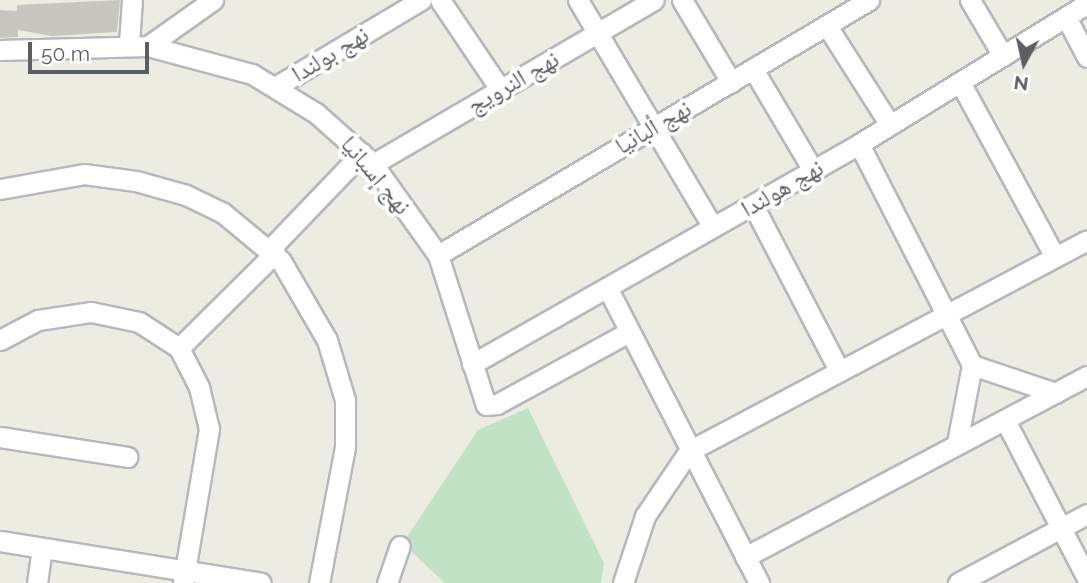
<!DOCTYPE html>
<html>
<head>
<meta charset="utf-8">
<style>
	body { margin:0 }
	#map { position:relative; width:1087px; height:583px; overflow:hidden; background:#edece3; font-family:Raleway,"Noto Naskh Arabic",sans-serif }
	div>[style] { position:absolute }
	.green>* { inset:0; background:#c2e2c6 }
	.building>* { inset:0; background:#c8c6c0 }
	.roads { filter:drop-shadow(2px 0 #b6b8bc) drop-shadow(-2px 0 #b6b8bc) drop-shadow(0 2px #b6b8bc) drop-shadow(0 -2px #b6b8bc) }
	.minor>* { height:19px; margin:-9.5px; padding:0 9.5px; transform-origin:9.5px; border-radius:9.5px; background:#fff }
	span { translate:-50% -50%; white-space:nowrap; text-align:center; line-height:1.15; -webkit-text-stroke:7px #fff; paint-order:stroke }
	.street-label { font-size:24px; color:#5b5e62 }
	.north { position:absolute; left:989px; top:28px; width:70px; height:70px; -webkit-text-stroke:5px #fff; paint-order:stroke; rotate:188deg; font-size:19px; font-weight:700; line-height:28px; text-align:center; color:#5b5e62 }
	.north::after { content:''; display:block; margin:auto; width:24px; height:32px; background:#5b5e62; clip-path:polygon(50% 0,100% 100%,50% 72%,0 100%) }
	.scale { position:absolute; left:28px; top:42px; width:121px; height:32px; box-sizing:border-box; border:4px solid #5b5e62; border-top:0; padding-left:9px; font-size:21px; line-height:24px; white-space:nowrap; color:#5b5e62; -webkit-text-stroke:5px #fff; paint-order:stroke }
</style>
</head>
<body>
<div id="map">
	<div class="green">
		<i style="clip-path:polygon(528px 408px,604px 563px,601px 583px,444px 583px,403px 543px,478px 430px)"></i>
	</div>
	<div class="building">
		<i style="clip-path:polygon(120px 0,117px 32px,52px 36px,18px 30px,18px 37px,0 38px,0 10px,17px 11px,17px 5px)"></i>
	</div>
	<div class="roads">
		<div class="minor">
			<i style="left:440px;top:0;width:107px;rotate:56deg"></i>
			<i style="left:578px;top:0;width:264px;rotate:59.3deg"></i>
			<i style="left:682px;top:0;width:96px;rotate:59.1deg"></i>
			<i style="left:970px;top:0;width:65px;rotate:59.5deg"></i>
			<i style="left:1066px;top:17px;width:45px;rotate:62.3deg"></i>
			<i style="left:827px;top:26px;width:117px;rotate:57.5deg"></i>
			<i style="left:129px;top:43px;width:43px;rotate:-86deg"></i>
			<i style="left:148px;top:46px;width:80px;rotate:-35.3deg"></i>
			<i style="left:0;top:50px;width:148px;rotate:-1.5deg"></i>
			<i style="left:148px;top:46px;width:108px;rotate:15.1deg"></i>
			<i style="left:252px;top:74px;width:75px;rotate:31.4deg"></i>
			<i style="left:316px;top:113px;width:76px;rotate:41.8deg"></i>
			<i style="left:373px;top:164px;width:112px;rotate:54.5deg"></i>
			<i style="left:438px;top:255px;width:157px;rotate:72.3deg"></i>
			<i style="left:486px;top:405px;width:11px;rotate:-5deg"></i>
			<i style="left:497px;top:404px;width:148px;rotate:-28.6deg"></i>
			<i style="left:753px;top:69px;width:117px;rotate:59.3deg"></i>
			<i style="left:960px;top:82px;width:199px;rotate:61.5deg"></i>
			<i style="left:275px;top:87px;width:170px;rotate:-30.8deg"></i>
			<i style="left:859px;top:144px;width:248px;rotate:62.9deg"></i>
			<i style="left:972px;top:365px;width:79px;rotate:100.9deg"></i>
			<i style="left:373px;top:164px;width:325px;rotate:-30.3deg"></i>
			<i style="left:0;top:189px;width:85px;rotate:-10.1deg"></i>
			<i style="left:84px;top:174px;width:52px;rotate:7.7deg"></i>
			<i style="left:136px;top:181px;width:52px;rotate:15.6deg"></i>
			<i style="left:186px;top:195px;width:41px;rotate:25.9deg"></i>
			<i style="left:223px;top:213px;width:75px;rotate:39.6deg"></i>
			<i style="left:281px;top:261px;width:91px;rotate:59.8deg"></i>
			<i style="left:327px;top:340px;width:63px;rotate:73.3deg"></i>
			<i style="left:345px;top:400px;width:47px;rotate:90deg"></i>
			<i style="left:345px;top:447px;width:138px;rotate:100.8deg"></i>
			<i style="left:753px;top:205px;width:186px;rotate:62.5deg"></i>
			<i style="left:270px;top:249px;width:133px;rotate:-46.2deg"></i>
			<i style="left:438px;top:255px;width:501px;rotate:-30.61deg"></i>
			<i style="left:608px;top:289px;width:331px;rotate:62.8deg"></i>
			<i style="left:0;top:340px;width:43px;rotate:-27.8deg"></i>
			<i style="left:38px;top:320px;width:54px;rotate:-8.6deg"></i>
			<i style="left:91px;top:312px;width:49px;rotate:11.8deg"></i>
			<i style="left:139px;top:322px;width:48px;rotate:33deg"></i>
			<i style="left:179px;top:348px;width:44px;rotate:62.9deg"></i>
			<i style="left:199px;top:387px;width:43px;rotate:76.6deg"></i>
			<i style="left:209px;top:429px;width:156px;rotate:99.6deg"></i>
			<i style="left:179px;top:348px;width:135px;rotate:-44.7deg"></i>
			<i style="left:472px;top:364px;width:445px;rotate:-29.6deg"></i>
			<i style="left:859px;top:144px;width:268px;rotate:-31.6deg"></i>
			<i style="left:972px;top:365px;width:88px;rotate:18.6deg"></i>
			<i style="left:1005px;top:420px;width:178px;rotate:62.6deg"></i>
			<i style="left:0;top:437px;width:129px;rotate:8.9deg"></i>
			<i style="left:0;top:541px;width:264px;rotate:9.1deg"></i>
			<i style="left:745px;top:557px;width:387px;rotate:-27.9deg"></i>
			<i style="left:37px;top:583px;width:35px;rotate:-82deg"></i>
			<i style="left:387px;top:583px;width:39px;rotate:-71deg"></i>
			<i style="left:623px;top:583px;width:71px;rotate:-71.8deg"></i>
			<i style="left:645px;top:516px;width:78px;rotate:-55.9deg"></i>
			<i style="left:689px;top:451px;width:450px;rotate:-27.9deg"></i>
			<i style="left:958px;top:583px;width:146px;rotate:-28.1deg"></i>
		</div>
	</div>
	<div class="street-label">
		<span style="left:330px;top:54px;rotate:-31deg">نهج بولندا</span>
		<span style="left:513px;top:82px;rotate:-30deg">نهج النرويج</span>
		<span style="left:653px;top:127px;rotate:-30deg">نهج ألبانيا</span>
		<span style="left:376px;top:175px;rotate:50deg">نهج إسبانيا</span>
		<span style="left:782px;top:188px;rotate:-30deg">نهج هولندا</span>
	</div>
	<div class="north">N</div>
	<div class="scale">50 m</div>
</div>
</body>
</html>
